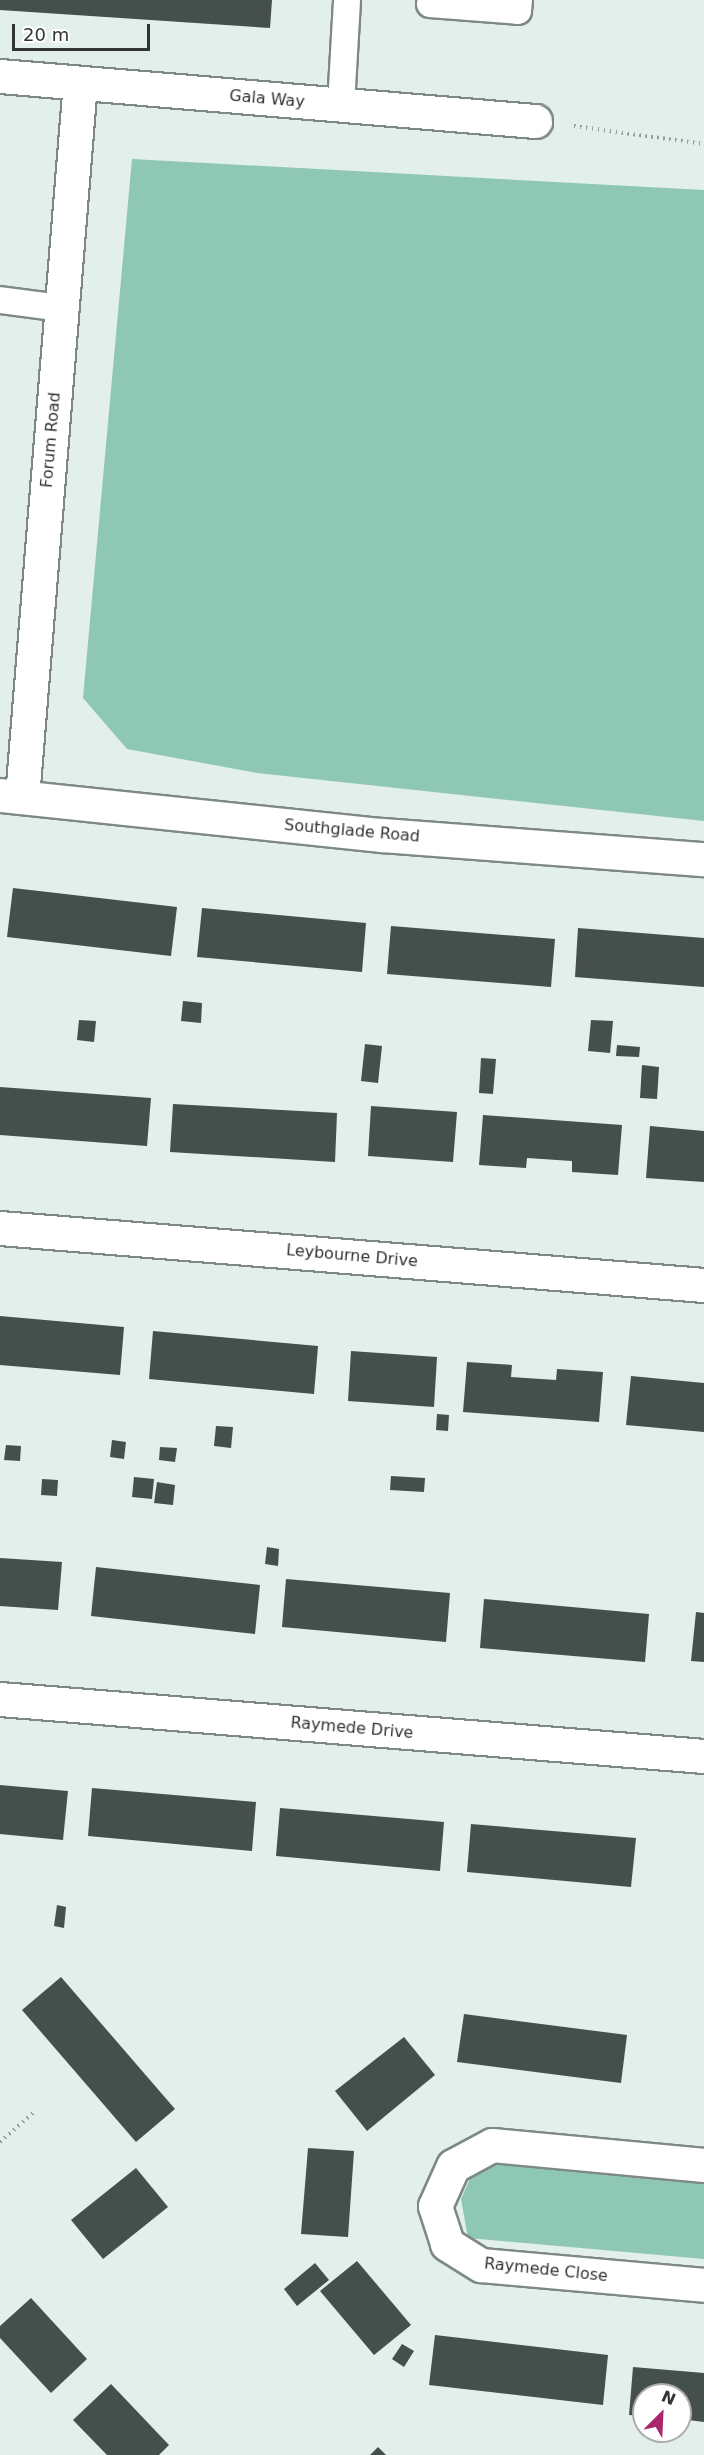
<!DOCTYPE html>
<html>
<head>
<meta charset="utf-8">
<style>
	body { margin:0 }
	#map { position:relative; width:704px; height:2455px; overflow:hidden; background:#e2efea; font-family:"DejaVu Sans",sans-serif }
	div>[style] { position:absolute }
	.green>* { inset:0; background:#8fc7b5 }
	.building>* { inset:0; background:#454f4c }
	.path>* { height:4px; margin-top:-2px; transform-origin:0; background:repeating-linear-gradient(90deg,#959e9b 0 1.5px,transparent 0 6px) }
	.roads { filter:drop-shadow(2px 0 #7e8985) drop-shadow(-2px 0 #7e8985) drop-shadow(0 2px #7e8985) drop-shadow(0 -2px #7e8985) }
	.service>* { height:26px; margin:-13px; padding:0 13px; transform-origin:13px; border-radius:13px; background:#fff }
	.minor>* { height:33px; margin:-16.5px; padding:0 16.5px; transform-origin:16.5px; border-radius:16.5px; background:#fff }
	.tertiary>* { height:33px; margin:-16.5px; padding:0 16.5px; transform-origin:16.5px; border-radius:16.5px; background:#fff }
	span { translate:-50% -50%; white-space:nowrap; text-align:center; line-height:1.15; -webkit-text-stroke:6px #fff; paint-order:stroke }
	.street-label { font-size:16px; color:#303433 }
	.north { position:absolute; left:632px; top:2383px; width:60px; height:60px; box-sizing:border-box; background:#fff; border:2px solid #acaead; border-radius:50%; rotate:24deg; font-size:16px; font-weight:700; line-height:24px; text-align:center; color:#303433 }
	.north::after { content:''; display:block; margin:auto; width:21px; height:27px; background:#aa256e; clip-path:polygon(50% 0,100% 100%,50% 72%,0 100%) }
	.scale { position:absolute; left:12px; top:24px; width:138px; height:27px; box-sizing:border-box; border:3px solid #303433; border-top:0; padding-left:8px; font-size:18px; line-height:21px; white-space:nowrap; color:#303433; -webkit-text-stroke:4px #fff; paint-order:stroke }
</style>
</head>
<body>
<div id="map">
	<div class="green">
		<i style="clip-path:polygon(132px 159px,704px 190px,704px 821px,257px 773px,127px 749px,83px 698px)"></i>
		<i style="clip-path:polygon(497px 2164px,704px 2184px,704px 2259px,468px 2238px,461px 2199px,474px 2170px)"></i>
	</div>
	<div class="building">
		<i style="clip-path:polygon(0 0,272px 0,270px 28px,0 10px)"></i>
		<i style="clip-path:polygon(13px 888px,177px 907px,171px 956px,7px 937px)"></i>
		<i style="clip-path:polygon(202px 908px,366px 923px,362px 972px,197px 957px)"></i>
		<i style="clip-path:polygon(391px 926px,555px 939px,551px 987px,387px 974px)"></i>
		<i style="clip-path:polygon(578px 928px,704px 938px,704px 987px,575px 977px)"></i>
		<i style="clip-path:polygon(183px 1001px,202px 1003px,201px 1023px,181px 1021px)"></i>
		<i style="clip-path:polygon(79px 1020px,96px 1021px,94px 1042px,77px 1040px)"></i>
		<i style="clip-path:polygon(591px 1020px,613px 1021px,610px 1053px,588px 1051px)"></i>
		<i style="clip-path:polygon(365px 1044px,382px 1046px,378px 1083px,361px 1081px)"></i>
		<i style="clip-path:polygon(617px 1045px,640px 1047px,639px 1057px,616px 1056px)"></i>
		<i style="clip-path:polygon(481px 1058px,496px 1059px,493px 1094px,479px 1093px)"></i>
		<i style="clip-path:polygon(642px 1065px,659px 1067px,657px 1099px,640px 1098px)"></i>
		<i style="clip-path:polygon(0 1087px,151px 1098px,147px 1146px,0 1135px)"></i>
		<i style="clip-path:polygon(173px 1104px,337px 1113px,335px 1162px,170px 1152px)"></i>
		<i style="clip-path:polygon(371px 1106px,457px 1112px,453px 1162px,368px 1156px)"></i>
		<i style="clip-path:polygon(483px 1115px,622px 1125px,618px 1175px,572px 1172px,572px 1161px,527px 1158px,526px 1168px,479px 1165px)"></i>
		<i style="clip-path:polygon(650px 1126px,704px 1131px,704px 1182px,646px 1178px)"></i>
		<i style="clip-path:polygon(0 1316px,124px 1327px,120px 1375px,0 1365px)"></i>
		<i style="clip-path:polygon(153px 1331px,318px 1346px,314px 1394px,149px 1379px)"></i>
		<i style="clip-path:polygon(351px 1351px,437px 1357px,434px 1407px,348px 1401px)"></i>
		<i style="clip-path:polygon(467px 1362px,512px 1365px,511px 1377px,556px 1380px,557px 1369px,603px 1372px,599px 1422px,463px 1412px)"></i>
		<i style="clip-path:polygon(631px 1376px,704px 1383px,704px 1432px,626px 1425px)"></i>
		<i style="clip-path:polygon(437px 1414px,449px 1415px,448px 1431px,436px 1430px)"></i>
		<i style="clip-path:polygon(216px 1426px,233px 1427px,231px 1448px,214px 1446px)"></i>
		<i style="clip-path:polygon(112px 1440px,126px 1442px,124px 1459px,110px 1457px)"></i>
		<i style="clip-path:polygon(6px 1445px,21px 1446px,20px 1461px,4px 1460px)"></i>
		<i style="clip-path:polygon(160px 1447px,177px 1448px,175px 1462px,159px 1460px)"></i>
		<i style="clip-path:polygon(391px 1476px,425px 1478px,424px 1492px,390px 1490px)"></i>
		<i style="clip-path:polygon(134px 1477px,154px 1479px,152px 1499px,132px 1497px)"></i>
		<i style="clip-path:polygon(42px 1479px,58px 1480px,57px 1496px,41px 1495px)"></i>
		<i style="clip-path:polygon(157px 1482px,175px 1485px,173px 1505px,154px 1503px)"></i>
		<i style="clip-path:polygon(267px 1547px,279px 1549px,278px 1566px,265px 1564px)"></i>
		<i style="clip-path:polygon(0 1558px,62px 1562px,58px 1610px,0 1606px)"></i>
		<i style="clip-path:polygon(96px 1567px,260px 1585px,255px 1634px,91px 1616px)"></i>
		<i style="clip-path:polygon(286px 1579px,450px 1593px,446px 1642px,282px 1627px)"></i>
		<i style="clip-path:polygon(484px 1599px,649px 1614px,645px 1662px,480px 1648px)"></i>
		<i style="clip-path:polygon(696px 1612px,704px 1613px,704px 1662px,691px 1661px)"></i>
		<i style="clip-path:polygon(0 1785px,68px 1791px,63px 1840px,0 1834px)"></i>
		<i style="clip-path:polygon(92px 1788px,256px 1802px,252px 1851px,88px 1836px)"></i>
		<i style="clip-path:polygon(280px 1808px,444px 1822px,440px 1871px,276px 1856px)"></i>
		<i style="clip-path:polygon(471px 1824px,636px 1838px,631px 1887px,467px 1872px)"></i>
		<i style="clip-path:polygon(57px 1905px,66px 1907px,64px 1928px,54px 1926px)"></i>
		<i style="clip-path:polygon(61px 1977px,175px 2109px,136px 2142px,22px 2010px)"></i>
		<i style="clip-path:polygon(464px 2014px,627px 2035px,621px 2083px,457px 2062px)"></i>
		<i style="clip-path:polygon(404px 2037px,435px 2075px,367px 2131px,335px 2091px)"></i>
		<i style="clip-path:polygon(308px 2148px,354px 2151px,348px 2237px,301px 2234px)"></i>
		<i style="clip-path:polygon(136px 2168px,168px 2207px,103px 2259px,71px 2220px)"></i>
		<i style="clip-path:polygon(357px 2261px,411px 2325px,374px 2355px,320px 2291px)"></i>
		<i style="clip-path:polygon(315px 2263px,329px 2280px,297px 2306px,284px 2289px)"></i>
		<i style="clip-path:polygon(31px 2298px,87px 2359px,51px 2393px,0 2338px,0 2326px)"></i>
		<i style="clip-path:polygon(435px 2335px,608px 2355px,603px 2405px,429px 2385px)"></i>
		<i style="clip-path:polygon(402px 2344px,414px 2351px,404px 2367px,392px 2359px)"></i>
		<i style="clip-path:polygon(633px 2367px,704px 2373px,704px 2422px,680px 2419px,680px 2395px,644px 2395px,644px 2416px,629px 2415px)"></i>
		<i style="clip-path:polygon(111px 2384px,169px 2445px,159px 2455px,107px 2455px,73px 2420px)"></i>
		<i style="clip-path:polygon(378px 2447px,386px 2455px,370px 2455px)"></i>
	</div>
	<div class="path">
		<i style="left:574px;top:126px;width:131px;rotate:7.9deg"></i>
		<i style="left:0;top:2142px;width:44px;rotate:-41.3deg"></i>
	</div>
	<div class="roads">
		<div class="service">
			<i style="left:430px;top:4px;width:88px;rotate:4.5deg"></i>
			<i style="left:518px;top:11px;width:11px;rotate:-85deg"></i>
			<i style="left:341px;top:105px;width:105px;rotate:-86.7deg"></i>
			<i style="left:0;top:300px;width:63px;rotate:7.4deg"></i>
		</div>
		<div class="minor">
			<i style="left:0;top:76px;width:537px;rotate:4.81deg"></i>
			<i style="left:22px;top:797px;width:716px;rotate:-85.36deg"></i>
			<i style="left:0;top:1228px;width:706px;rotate:4.63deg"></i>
			<i style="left:0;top:1699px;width:706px;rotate:4.63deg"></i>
			<i style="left:704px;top:2165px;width:213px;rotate:-174.6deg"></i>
			<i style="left:492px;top:2145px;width:44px;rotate:151.7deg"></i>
			<i style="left:453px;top:2166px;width:44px;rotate:114.2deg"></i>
			<i style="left:435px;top:2206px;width:40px;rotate:72deg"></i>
			<i style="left:447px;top:2244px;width:40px;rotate:32deg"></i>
			<i style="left:481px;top:2265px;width:224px;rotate:5.1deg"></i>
		</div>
		<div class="tertiary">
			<i style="left:0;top:795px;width:384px;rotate:6deg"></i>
			<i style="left:382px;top:835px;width:323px;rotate:4.3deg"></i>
		</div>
	</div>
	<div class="street-label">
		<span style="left:267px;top:99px;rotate:5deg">Gala Way</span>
		<span style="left:51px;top:440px;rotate:-85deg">Forum Road</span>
		<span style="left:352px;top:831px;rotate:5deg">Southglade Road</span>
		<span style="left:352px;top:1256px;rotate:5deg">Leybourne Drive</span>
		<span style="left:352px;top:1728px;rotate:5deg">Raymede Drive</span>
		<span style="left:546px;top:2270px;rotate:6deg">Raymede Close</span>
	</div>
	<div class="north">N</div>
	<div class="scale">20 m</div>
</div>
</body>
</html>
